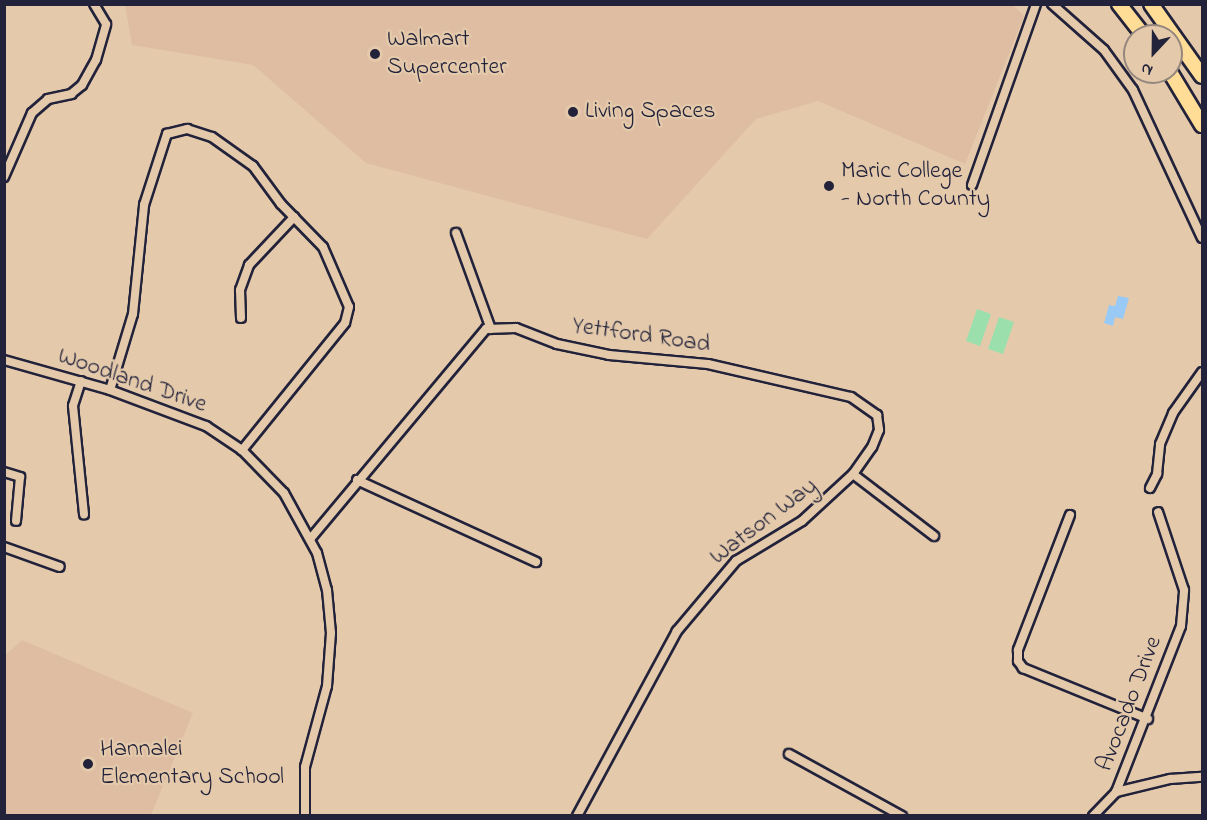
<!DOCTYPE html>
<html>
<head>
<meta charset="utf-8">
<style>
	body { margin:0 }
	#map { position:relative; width:1207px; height:820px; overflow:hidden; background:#e4caab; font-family:"Indie Flower",sans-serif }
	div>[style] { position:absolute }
	.built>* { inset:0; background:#dfbda3 }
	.green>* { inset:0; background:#9be0ac }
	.water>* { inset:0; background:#99c9f5 }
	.roads { filter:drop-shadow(2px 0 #22223b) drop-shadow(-2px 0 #22223b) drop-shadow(0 2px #22223b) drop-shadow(0 -2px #22223b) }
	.street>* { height:8px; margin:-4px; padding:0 4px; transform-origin:4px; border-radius:4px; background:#e4caab }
	.highway>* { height:14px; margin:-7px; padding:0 7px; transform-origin:7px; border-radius:7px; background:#ffdd96 }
	.dots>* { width:16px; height:16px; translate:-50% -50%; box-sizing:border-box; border:3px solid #e4caab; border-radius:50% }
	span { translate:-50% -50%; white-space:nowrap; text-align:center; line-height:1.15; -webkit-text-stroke:4.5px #e4caab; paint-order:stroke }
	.poi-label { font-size:24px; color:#22223b }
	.left { translate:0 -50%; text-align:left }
	.street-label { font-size:24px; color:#22223b }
	.frame { position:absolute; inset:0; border:6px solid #22223b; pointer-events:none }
	.north { position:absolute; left:1123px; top:24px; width:60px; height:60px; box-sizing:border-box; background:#e4caab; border:2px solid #96877e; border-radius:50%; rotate:202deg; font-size:16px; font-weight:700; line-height:24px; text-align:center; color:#22223b }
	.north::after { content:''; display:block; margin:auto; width:21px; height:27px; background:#22223b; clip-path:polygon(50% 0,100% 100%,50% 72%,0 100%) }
</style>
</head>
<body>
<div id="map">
	<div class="built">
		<i style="clip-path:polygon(1013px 5px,1024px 16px,965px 164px,818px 101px,756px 119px,647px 239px,366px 163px,253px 65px,132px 45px,125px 5px)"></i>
		<i style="clip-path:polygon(22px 640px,193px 713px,151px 815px,5px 815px,5px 655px)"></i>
	</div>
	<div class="green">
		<i style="clip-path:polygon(977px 309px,991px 314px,980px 346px,966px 341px)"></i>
		<i style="clip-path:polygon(999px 317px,1014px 322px,1003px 354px,988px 349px)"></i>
	</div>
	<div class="water">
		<i style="clip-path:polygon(1118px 296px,1129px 298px,1123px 319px,1115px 317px,1113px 326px,1104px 323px,1109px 305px,1115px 306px)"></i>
	</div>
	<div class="roads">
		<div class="street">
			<i style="left:1052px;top:4px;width:69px;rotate:41.5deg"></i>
			<i style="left:1104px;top:50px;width:49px;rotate:54.1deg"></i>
			<i style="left:1133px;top:90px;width:163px;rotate:65deg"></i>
			<i style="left:4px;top:177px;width:70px;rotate:-66.4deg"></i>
			<i style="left:32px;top:113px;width:21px;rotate:-41deg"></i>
			<i style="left:48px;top:99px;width:24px;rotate:-12deg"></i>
			<i style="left:71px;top:94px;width:14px;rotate:-39deg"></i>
			<i style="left:82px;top:85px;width:29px;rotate:-61deg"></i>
			<i style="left:96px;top:60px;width:37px;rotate:-74deg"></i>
			<i style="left:106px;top:24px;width:23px;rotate:-121deg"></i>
			<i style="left:972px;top:185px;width:192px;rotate:-70.5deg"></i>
			<i style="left:456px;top:233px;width:102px;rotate:70deg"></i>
			<i style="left:241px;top:318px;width:28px;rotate:-92deg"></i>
			<i style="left:240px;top:290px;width:27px;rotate:-70deg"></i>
			<i style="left:249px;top:265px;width:66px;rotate:-46.8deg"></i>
			<i style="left:4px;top:360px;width:110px;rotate:15.8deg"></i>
			<i style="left:110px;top:390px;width:103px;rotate:20.6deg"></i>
			<i style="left:206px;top:426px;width:43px;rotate:33.7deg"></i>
			<i style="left:242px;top:450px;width:60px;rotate:45.7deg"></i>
			<i style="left:284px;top:493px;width:68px;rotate:61.2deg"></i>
			<i style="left:317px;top:553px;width:38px;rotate:75deg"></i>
			<i style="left:327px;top:590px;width:43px;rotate:84.7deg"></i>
			<i style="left:331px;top:633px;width:53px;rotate:94.3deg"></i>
			<i style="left:327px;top:686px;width:84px;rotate:105.2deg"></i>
			<i style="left:305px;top:767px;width:49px;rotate:90deg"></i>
			<i style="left:81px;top:381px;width:26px;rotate:108deg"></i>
			<i style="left:73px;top:406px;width:109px;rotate:84.2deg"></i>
			<i style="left:110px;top:390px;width:79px;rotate:-73.2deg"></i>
			<i style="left:133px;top:314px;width:110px;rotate:-84.2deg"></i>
			<i style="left:144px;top:205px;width:75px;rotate:-72.1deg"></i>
			<i style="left:167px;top:134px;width:21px;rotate:-14deg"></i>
			<i style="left:187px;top:129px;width:26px;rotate:18deg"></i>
			<i style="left:212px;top:137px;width:50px;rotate:35.3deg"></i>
			<i style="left:253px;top:166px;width:47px;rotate:53.6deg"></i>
			<i style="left:281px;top:204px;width:60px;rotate:45.7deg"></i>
			<i style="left:323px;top:247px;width:65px;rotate:66.6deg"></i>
			<i style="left:349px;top:307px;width:16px;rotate:104deg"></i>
			<i style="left:345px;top:323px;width:164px;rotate:129deg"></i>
			<i style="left:4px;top:472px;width:17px;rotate:17deg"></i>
			<i style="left:20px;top:477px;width:44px;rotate:95.2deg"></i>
			<i style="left:853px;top:474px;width:102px;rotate:37.4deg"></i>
			<i style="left:357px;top:480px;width:197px;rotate:24.6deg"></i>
			<i style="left:1150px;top:488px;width:16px;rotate:-63deg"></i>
			<i style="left:1157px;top:474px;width:30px;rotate:-84deg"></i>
			<i style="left:1160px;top:444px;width:34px;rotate:-67deg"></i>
			<i style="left:1173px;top:413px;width:50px;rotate:-54.7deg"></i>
			<i style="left:1070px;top:515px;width:145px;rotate:111.1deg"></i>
			<i style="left:1018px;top:650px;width:11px;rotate:90deg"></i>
			<i style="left:1018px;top:661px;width:9px;rotate:54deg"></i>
			<i style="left:1023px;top:668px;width:135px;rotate:22.2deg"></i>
			<i style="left:311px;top:538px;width:273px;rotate:-50.1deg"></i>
			<i style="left:486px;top:329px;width:30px;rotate:-2deg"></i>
			<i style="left:516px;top:328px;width:44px;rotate:21.3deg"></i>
			<i style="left:557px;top:344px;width:53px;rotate:11.9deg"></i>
			<i style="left:609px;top:355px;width:99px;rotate:5.2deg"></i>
			<i style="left:708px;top:364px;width:147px;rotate:13deg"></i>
			<i style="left:851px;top:397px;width:32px;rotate:35deg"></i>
			<i style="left:877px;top:415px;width:15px;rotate:82deg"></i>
			<i style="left:879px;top:430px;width:18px;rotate:112deg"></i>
			<i style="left:872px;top:447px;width:33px;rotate:125deg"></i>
			<i style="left:853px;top:474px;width:69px;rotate:137.3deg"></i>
			<i style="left:802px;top:521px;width:77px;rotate:148.8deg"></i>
			<i style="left:736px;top:561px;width:92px;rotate:130.1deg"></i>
			<i style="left:677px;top:631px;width:210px;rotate:118.4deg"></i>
			<i style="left:4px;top:547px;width:59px;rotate:19.7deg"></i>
			<i style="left:789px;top:754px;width:129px;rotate:28.8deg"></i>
			<i style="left:1116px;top:792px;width:56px;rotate:-13.5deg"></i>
			<i style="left:1170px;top:779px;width:32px;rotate:-4deg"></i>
			<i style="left:1093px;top:816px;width:33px;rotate:-46deg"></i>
			<i style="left:1116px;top:792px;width:178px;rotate:-68.6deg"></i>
			<i style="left:1181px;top:626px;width:36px;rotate:-85deg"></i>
			<i style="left:1184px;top:590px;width:82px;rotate:-108.4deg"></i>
		</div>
		<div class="highway">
			<i style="left:1119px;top:4px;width:41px;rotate:52deg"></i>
			<i style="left:1151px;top:4px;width:88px;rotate:54.7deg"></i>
			<i style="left:1170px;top:72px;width:62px;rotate:58.9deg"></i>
		</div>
	</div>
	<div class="dots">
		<i style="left:375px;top:54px;background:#22223b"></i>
		<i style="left:573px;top:112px;background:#22223b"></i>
		<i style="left:829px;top:186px;background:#22223b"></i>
		<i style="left:88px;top:764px;background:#22223b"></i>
	</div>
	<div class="poi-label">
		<span class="left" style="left:387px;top:54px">Walmart<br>Supercenter</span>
		<span class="left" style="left:585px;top:112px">Living Spaces</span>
		<span class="left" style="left:841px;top:186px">Maric College<br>- North County</span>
		<span class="left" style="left:100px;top:764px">Hannalei<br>Elementary School</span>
	</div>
	<div class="street-label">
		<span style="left:641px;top:336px;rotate:8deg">Yettford Road</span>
		<span style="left:132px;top:381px;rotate:19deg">Woodland Drive</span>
		<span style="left:764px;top:522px;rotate:-37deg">Watson Way</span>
		<span style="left:1130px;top:704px;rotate:-69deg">Avocado Drive</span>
	</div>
	<div class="frame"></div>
	<div class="north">N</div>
</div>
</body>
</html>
